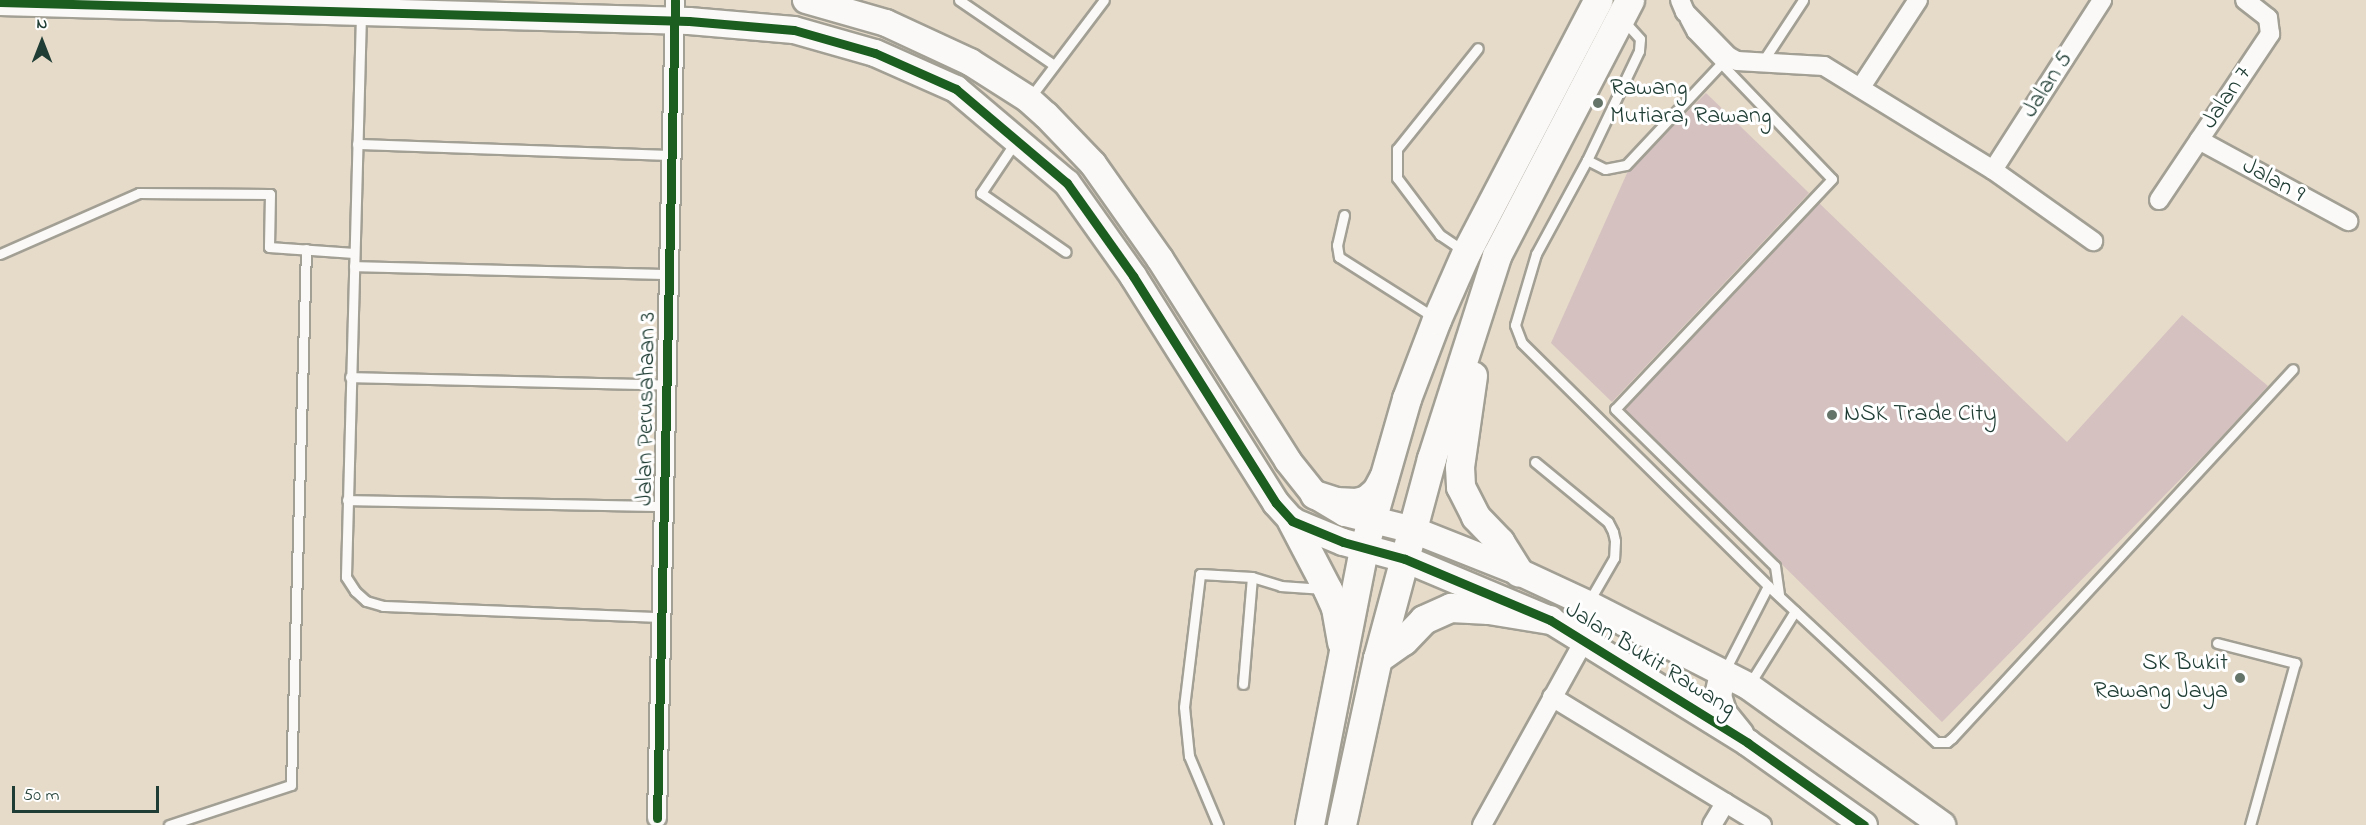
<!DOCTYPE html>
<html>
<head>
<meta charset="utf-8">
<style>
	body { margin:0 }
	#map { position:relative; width:2366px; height:825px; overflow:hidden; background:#e6dac9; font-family:"Indie Flower",sans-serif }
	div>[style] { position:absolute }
	.building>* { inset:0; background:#d4c1c0 }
	.roads { filter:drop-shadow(2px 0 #a29f94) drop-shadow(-2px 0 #a29f94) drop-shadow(0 2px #a29f94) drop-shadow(0 -2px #a29f94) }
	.lane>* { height:9px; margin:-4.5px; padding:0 4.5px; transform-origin:4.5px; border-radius:4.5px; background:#fbf9f7 }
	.street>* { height:18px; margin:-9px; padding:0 9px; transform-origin:9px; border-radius:9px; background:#fbf9f7 }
	.secondary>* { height:26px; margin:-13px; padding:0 13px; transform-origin:13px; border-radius:13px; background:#fbf9f7 }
	.primary>* { height:28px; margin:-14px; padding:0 14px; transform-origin:14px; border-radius:14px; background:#fbf9f7 }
	.cycleway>* { height:9px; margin:-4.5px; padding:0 4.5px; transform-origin:4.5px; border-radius:4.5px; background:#1b5e20 }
	.dots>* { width:16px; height:16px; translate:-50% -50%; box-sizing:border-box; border:3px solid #fff; border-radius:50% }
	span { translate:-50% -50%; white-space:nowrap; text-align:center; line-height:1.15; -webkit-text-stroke:6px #fff; paint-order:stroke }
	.street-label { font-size:24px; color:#1f3d34 }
	.poi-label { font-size:24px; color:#1f3d34 }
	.left { translate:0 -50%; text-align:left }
	.right { translate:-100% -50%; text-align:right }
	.north { position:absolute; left:12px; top:12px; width:60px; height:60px; -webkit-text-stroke:4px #fff; paint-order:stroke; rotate:0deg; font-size:16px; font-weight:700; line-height:24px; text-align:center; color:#1f3d34 }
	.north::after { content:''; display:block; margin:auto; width:21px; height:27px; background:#1f3d34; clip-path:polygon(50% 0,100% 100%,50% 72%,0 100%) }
	.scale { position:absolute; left:12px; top:786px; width:147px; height:27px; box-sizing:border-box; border:3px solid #1f3d34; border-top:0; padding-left:8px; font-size:18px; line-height:21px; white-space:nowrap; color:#1f3d34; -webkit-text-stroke:4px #fff; paint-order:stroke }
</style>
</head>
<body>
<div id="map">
	<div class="building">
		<i style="clip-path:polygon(1706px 93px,1809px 193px,1612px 402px,1551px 343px,1628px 171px)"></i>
		<i style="clip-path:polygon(1819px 203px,2067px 442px,2182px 315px,2268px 386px,2211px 448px,1942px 722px,1624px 409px)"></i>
	</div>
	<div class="roads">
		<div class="lane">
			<i style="left:959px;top:0;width:115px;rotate:34.4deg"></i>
			<i style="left:361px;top:14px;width:563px;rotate:91.53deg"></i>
			<i style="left:346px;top:577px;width:17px;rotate:57deg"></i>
			<i style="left:355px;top:591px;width:15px;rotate:42deg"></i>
			<i style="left:366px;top:601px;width:18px;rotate:16deg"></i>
			<i style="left:383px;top:606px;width:279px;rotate:2.3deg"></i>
			<i style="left:1685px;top:20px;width:15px;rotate:62deg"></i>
			<i style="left:1692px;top:33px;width:202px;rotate:46.2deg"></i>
			<i style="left:1832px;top:179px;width:316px;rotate:133.3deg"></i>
			<i style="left:1615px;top:409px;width:224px;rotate:44.5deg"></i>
			<i style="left:1775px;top:566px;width:30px;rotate:82deg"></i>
			<i style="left:1624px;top:21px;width:24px;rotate:48deg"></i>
			<i style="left:1640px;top:39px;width:12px;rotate:95deg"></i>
			<i style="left:1639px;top:51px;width:121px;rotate:115.5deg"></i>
			<i style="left:1587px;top:160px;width:107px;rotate:118.5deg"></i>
			<i style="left:1536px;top:254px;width:74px;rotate:106.5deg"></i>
			<i style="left:1515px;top:325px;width:19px;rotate:69deg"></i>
			<i style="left:1522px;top:343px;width:346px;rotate:44.6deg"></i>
			<i style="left:1768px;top:586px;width:229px;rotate:42.9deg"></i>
			<i style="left:1936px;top:742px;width:11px"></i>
			<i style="left:1947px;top:742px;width:6px;rotate:-39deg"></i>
			<i style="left:1952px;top:738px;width:502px;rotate:-47.26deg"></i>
			<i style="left:1763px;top:61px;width:73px;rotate:-56.7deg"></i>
			<i style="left:1029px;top:99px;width:124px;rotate:-52.9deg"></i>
			<i style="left:1016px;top:141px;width:63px;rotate:123.9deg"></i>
			<i style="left:981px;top:193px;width:103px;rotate:34.8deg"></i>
			<i style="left:357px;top:144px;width:315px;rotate:2deg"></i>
			<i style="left:1587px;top:160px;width:20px;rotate:27deg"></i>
			<i style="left:1605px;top:169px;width:21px;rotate:-11deg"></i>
			<i style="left:1626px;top:165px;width:139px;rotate:-46.8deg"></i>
			<i style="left:1344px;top:215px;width:31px;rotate:103deg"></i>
			<i style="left:1337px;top:245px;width:12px;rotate:81deg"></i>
			<i style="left:1339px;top:257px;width:114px;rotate:32.4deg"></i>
			<i style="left:1464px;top:251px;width:29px;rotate:-146deg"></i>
			<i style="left:1440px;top:235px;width:71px;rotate:-127deg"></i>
			<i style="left:1397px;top:178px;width:29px;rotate:-90deg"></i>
			<i style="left:1397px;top:149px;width:129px;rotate:-51.3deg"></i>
			<i style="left:0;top:254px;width:152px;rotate:-23.7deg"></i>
			<i style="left:139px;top:193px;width:131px;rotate:0.4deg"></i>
			<i style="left:270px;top:194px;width:53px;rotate:91.1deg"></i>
			<i style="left:269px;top:247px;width:85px;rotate:4deg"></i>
			<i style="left:354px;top:266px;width:315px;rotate:1.5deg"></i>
			<i style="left:350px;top:377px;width:317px;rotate:1.4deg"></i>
			<i style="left:1535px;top:462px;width:94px;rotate:39.4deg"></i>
			<i style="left:1608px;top:522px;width:11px;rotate:63deg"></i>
			<i style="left:1613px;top:532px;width:9px;rotate:77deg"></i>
			<i style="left:1615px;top:541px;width:17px;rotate:93deg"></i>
			<i style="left:1614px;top:558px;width:52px;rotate:120deg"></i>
			<i style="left:347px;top:500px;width:317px;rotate:1.1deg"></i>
			<i style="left:2217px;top:643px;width:81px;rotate:14.4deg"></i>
			<i style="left:2295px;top:663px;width:168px;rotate:105.5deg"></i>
			<i style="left:1724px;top:672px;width:97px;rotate:-62.9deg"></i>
			<i style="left:1243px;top:684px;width:107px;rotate:-85.2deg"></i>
			<i style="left:1749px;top:685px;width:87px;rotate:-58.1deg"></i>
			<i style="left:169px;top:825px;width:128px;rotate:-18.2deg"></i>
			<i style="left:291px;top:785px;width:536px;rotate:-88.4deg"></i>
			<i style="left:1218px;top:825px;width:75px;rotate:-112.8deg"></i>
			<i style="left:1189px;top:756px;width:49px;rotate:-95.8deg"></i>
			<i style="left:1184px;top:707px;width:134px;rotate:-83.1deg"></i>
			<i style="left:1200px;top:574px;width:52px;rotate:3.3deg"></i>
			<i style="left:1252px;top:577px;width:30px;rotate:17deg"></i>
			<i style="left:1281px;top:586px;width:42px;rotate:4.1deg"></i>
		</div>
		<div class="street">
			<i style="left:1680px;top:0;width:13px;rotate:67deg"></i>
			<i style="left:1685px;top:12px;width:62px;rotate:45.7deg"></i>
			<i style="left:1728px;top:56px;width:10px;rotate:29deg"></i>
			<i style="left:1737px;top:61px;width:87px;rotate:3.3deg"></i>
			<i style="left:1824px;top:66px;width:198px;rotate:31.6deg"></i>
			<i style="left:1993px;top:170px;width:123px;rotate:35.4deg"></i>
			<i style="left:1861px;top:87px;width:104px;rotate:-56.8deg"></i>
			<i style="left:2199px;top:140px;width:170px;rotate:28.5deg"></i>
			<i style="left:1993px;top:170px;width:202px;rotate:-57.3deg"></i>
			<i style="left:2159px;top:200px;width:200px;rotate:-56.2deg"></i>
			<i style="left:2270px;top:34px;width:16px;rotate:-97deg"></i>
			<i style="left:2268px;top:18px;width:29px;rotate:-142deg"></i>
			<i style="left:1552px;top:697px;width:246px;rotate:31.4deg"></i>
			<i style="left:657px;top:818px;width:818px;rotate:-88.74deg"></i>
			<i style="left:1482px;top:825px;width:210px;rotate:-61deg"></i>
			<i style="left:1712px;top:825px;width:26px;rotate:-59deg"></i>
		</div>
		<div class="secondary">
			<i style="left:806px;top:0;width:83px;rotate:16deg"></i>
			<i style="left:886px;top:23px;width:93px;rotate:24.9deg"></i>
			<i style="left:970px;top:62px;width:69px;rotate:32.5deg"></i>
			<i style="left:1028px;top:99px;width:24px;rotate:42deg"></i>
			<i style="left:1046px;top:115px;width:68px;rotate:46.2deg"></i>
			<i style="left:1093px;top:164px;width:116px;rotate:54.8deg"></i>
			<i style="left:1160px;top:259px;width:239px;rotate:57.6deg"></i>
			<i style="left:1288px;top:461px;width:43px;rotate:51.5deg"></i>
			<i style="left:1315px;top:495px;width:35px;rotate:31deg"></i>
			<i style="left:1345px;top:513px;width:70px;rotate:14deg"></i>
			<i style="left:1413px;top:530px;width:114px;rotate:21.6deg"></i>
			<i style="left:1519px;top:572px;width:76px;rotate:24.9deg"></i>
			<i style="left:1588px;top:604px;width:180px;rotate:27.1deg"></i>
			<i style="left:1748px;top:686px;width:239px;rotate:35.6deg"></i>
			<i style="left:0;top:2px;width:689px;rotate:1.58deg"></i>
			<i style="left:689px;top:21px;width:105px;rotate:4.9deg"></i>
			<i style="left:794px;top:30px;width:84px;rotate:15.9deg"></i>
			<i style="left:875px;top:53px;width:89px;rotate:24deg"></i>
			<i style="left:956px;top:89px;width:145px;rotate:40.3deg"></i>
			<i style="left:1067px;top:183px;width:114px;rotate:54.6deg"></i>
			<i style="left:1133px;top:276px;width:268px;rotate:57.8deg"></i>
			<i style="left:1276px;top:503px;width:24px;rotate:48deg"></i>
			<i style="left:1292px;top:521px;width:55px;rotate:22.4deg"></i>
			<i style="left:1343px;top:542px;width:64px;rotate:15.3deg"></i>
			<i style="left:1405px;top:559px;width:157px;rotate:22.8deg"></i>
			<i style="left:1550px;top:620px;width:233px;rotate:31.8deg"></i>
			<i style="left:1748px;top:743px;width:142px;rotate:35.3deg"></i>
			<i style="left:1723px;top:674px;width:23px;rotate:103deg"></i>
			<i style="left:1718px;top:696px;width:19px;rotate:72deg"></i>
			<i style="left:1724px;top:714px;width:26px;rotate:51deg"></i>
		</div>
		<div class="primary">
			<i style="left:1473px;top:376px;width:92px;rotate:98.1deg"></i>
			<i style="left:1460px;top:467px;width:20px;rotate:87deg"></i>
			<i style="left:1461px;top:487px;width:34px;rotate:63deg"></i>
			<i style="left:1476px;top:517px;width:35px;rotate:46deg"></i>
			<i style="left:1500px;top:542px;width:36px;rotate:58deg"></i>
			<i style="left:1315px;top:495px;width:22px;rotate:18deg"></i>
			<i style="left:1336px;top:502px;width:20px;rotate:3deg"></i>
			<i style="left:1356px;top:503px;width:11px;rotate:-15deg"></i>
			<i style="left:1367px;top:500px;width:13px;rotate:-42deg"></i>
			<i style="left:1377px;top:491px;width:15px;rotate:-62deg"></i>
			<i style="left:1292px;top:521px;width:78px;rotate:62.4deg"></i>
			<i style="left:1328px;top:590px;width:20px;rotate:66deg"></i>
			<i style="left:1336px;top:608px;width:35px;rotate:80deg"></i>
			<i style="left:1378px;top:659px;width:32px;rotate:-35deg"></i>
			<i style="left:1404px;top:641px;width:29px;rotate:-46deg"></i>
			<i style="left:1424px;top:620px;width:30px;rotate:-24deg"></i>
			<i style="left:1451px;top:608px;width:38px;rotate:3deg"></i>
			<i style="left:1489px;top:610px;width:62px;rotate:9.3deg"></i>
			<i style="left:1310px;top:825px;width:281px;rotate:-78.9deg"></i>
			<i style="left:1364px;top:549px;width:156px;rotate:-74deg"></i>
			<i style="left:1407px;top:399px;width:85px;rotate:-69.2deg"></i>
			<i style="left:1437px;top:320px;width:74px;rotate:-66.2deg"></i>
			<i style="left:1467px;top:252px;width:284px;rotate:-62.4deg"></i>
			<i style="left:1342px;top:825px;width:170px;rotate:-77.8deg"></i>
			<i style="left:1378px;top:659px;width:207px;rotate:-74.9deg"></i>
			<i style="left:1432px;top:459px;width:213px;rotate:-72.2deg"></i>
			<i style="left:1497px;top:256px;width:288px;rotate:-62.5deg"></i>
		</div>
	</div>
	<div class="cycleway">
		<i style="left:0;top:2px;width:689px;rotate:1.58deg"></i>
		<i style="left:689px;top:21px;width:105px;rotate:4.9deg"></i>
		<i style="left:794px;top:30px;width:84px;rotate:15.9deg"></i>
		<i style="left:875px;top:53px;width:89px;rotate:24deg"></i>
		<i style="left:956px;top:89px;width:145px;rotate:40.3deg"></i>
		<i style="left:1067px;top:183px;width:114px;rotate:54.6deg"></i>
		<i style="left:1133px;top:276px;width:268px;rotate:57.8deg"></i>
		<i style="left:1276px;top:503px;width:24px;rotate:48deg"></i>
		<i style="left:1292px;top:521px;width:55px;rotate:22.4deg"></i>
		<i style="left:1343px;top:542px;width:64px;rotate:15.3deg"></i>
		<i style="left:1405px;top:559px;width:157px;rotate:22.8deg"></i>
		<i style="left:1550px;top:620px;width:233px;rotate:31.8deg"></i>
		<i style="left:1748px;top:743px;width:142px;rotate:35.3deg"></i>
		<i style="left:657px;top:818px;width:818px;rotate:-88.74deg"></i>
	</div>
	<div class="dots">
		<i style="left:1598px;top:103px;background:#657468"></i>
		<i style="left:1832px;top:415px;background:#657468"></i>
		<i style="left:2240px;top:678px;background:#657468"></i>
	</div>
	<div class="street-label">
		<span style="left:2048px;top:85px;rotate:-57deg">Jalan 5</span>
		<span style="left:2227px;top:98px;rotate:-56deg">Jalan 7</span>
		<span style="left:2273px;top:181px;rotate:29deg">Jalan 9</span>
		<span style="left:647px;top:409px;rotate:-89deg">Jalan Perusahaan 3</span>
		<span style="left:1650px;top:660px;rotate:32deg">Jalan Bukit Rawang</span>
	</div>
	<div class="poi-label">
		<span class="left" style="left:1610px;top:103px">Rawang<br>Mutiara, Rawang</span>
		<span class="left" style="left:1844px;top:415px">NSK Trade City</span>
		<span class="right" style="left:2228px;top:678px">SK Bukit<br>Rawang Jaya</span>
	</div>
	<div class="north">N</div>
	<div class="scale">50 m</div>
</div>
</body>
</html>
